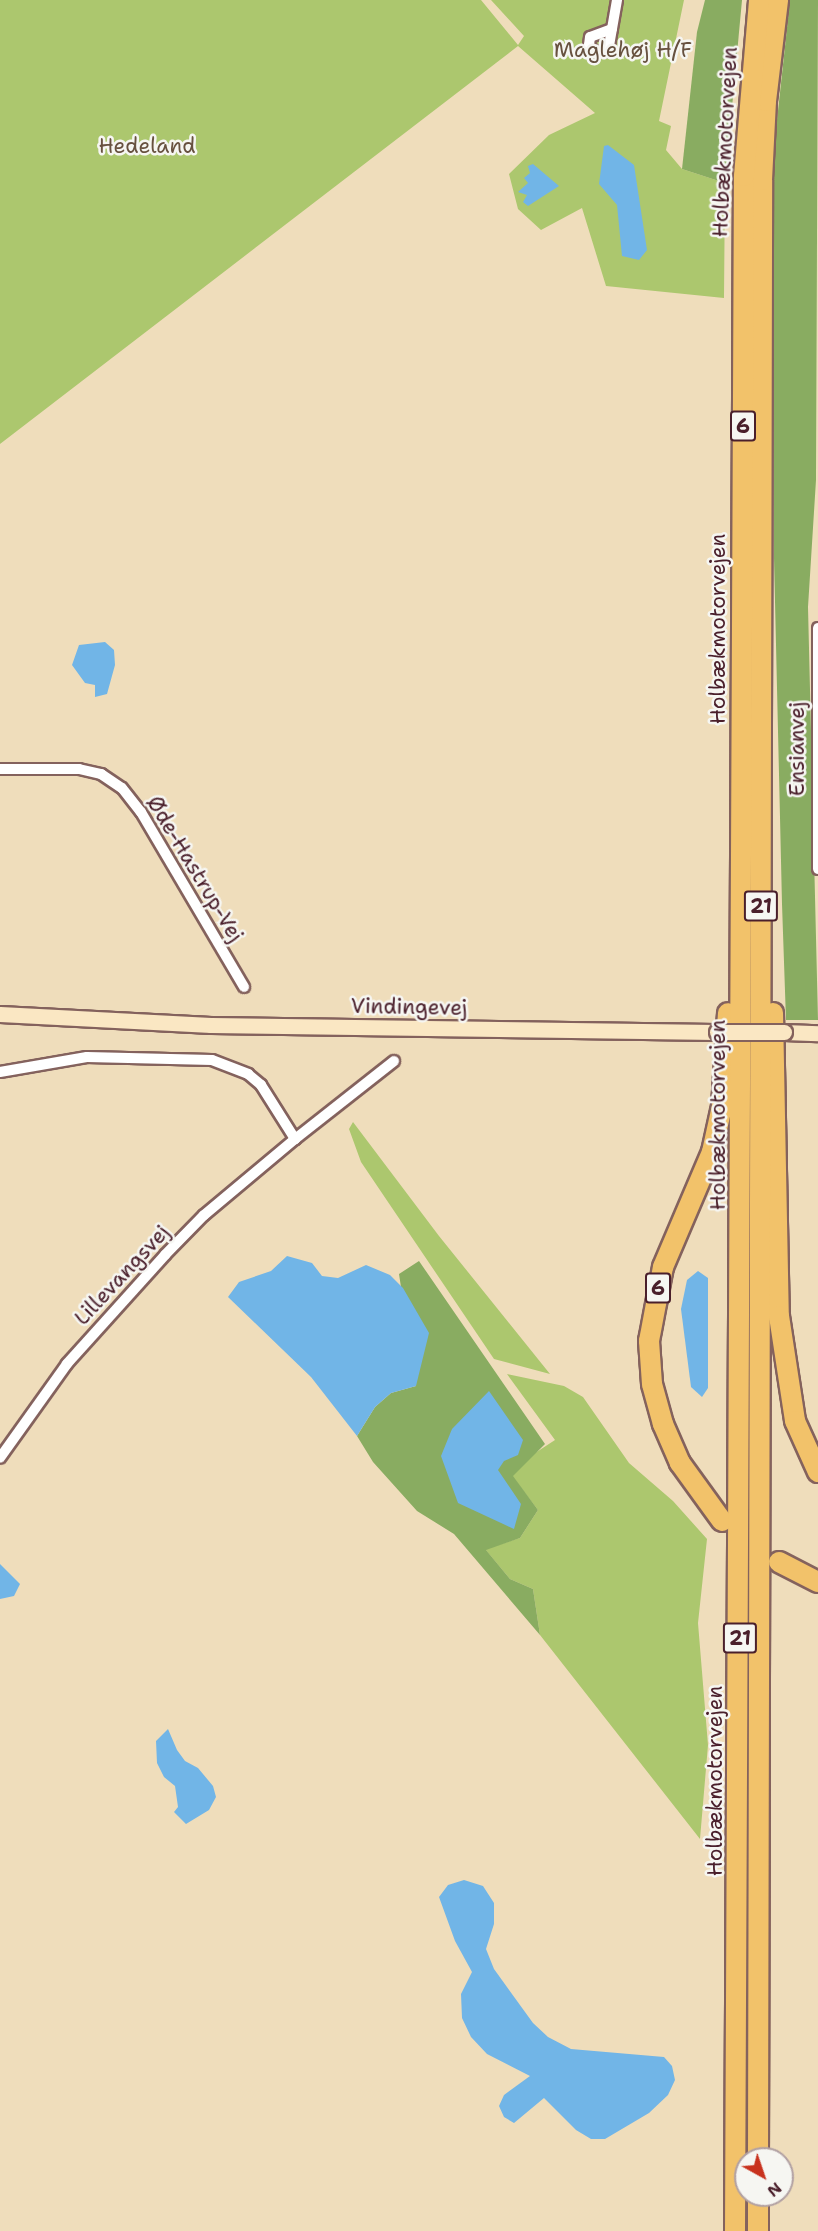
<!DOCTYPE html>
<html>
<head>
<meta charset="utf-8">
<style>
	body { margin:0 }
	#map { position:relative; width:818px; height:2231px; overflow:hidden; background:#efddbb; font-family:"Shantell Sans",sans-serif }
	div>[style] { position:absolute }
	.green>* { inset:0; background:#acc76e }
	.forest>* { inset:0; background:#89ac61 }
	.water>* { inset:0; background:#71b5e7 }
	.roads { filter:drop-shadow(2px 0 #84625d) drop-shadow(-2px 0 #84625d) drop-shadow(0 2px #84625d) drop-shadow(0 -2px #84625d) }
	.street>* { height:10px; margin:-5px; padding:0 5px; transform-origin:5px; border-radius:5px; background:#fff }
	.secondary>* { height:15px; margin:-7.5px; padding:0 7.5px; transform-origin:7.5px; border-radius:7.5px; background:#fae7c3 }
	.highway>* { height:20px; margin:-10px; padding:0 10px; transform-origin:10px; border-radius:10px; background:#f2c26a }
	.bridges { filter:drop-shadow(2px 0 #84625d) drop-shadow(-2px 0 #84625d) drop-shadow(0 2px #84625d) drop-shadow(0 -2px #84625d) }
	.secondary-bridge>* { height:15px; margin:-7.5px; padding:0 7.5px; transform-origin:7.5px; border-radius:7.5px; background:#fae7c3 }
	span { translate:-50% -50%; white-space:nowrap; text-align:center; line-height:1.15; -webkit-text-stroke:5px #f6f6f2; paint-order:stroke }
	.shield-label span { padding:2px 4px; background:#f6f6f2; border:2px solid; border-radius:4px; -webkit-text-stroke-width:0 }
	.shield-label { font-size:20px; color:#4a1f2b; font-weight:700 }
	.park-label { font-size:21px; color:#67513f }
	.street-label { font-size:21px; color:#4a1f2b }
	.north { position:absolute; left:734px; top:2147px; width:60px; height:60px; box-sizing:border-box; background:#f6f6f2; border:2px solid #b1a0a2; border-radius:50%; rotate:140deg; font-size:16px; font-weight:700; line-height:24px; text-align:center; color:#4a1f2b }
	.north::after { content:''; display:block; margin:auto; width:21px; height:27px; background:#c8321e; clip-path:polygon(50% 0,100% 100%,50% 72%,0 100%) }
</style>
</head>
<body>
<div id="map">
	<div class="green">
		<i style="clip-path:polygon(0 0,481px 0,518px 45px,524px 36px,491px 0,684px 0,659px 121px,671px 126px,666px 150px,682px 169px,725px 183px,724px 298px,606px 286px,582px 208px,541px 230px,518px 209px,509px 174px,549px 135px,595px 113px,518px 46px,0 444px)"></i>
		<i style="clip-path:polygon(353px 1122px,439px 1236px,550px 1374px,494px 1359px,361px 1162px,349px 1129px)"></i>
		<i style="clip-path:polygon(507px 1374px,564px 1386px,583px 1397px,629px 1463px,673px 1501px,707px 1539px,698px 1623px,708px 1745px,700px 1839px,540px 1635px,533px 1589px,510px 1579px,485px 1549px,520px 1538px,538px 1510px,512px 1476px,529px 1457px,555px 1440px)"></i>
	</div>
	<div class="forest">
		<i style="clip-path:polygon(705px 0,742px 0,725px 183px,682px 169px,697px 32px)"></i>
		<i style="clip-path:polygon(790px 0,818px 0,816px 480px,808px 607px,818px 1020px,786px 1020px,782px 904px,774px 558px,774px 148px)"></i>
		<i style="clip-path:polygon(419px 1261px,545px 1444px,513px 1476px,538px 1510px,520px 1538px,486px 1550px,510px 1579px,533px 1589px,540px 1635px,454px 1534px,417px 1511px,373px 1462px,357px 1436px,375px 1407px,391px 1393px,416px 1386px,399px 1274px)"></i>
	</div>
	<div class="water">
		<i style="clip-path:polygon(608px 145px,634px 165px,647px 250px,639px 260px,622px 256px,617px 205px,599px 184px,604px 146px)"></i>
		<i style="clip-path:polygon(533px 164px,559px 186px,528px 206px,523px 202px,527px 195px,518px 192px,528px 183px,524px 178px,530px 173px,528px 166px)"></i>
		<i style="clip-path:polygon(105px 642px,114px 650px,115px 665px,107px 694px,95px 697px,95px 685px,85px 683px,72px 665px,79px 645px)"></i>
		<i style="clip-path:polygon(287px 1256px,312px 1263px,322px 1276px,338px 1278px,366px 1265px,390px 1275px,403px 1288px,429px 1333px,416px 1386px,391px 1393px,375px 1407px,357px 1436px,311px 1377px,228px 1297px,239px 1282px,271px 1271px)"></i>
		<i style="clip-path:polygon(698px 1271px,708px 1278px,708px 1388px,702px 1397px,691px 1387px,681px 1309px,687px 1280px)"></i>
		<i style="clip-path:polygon(489px 1391px,523px 1440px,518px 1455px,504px 1461px,498px 1470px,521px 1504px,514px 1529px,458px 1503px,441px 1456px,452px 1429px)"></i>
		<i style="clip-path:polygon(0 1564px,20px 1584px,14px 1596px,0 1599px)"></i>
		<i style="clip-path:polygon(168px 1729px,177px 1750px,185px 1761px,198px 1768px,213px 1786px,216px 1797px,209px 1810px,186px 1824px,174px 1812px,178px 1807px,175px 1786px,164px 1777px,157px 1763px,156px 1741px)"></i>
		<i style="clip-path:polygon(464px 1880px,483px 1886px,494px 1903px,494px 1924px,486px 1949px,494px 1969px,533px 2023px,548px 2037px,571px 2049px,664px 2057px,672px 2066px,675px 2080px,668px 2095px,649px 2113px,605px 2139px,591px 2139px,576px 2130px,544px 2098px,514px 2123px,504px 2117px,499px 2106px,504px 2095px,530px 2076px,487px 2054px,471px 2037px,462px 2018px,461px 1994px,472px 1972px,455px 1941px,439px 1897px,448px 1885px)"></i>
	</div>
	<div class="roads">
		<div class="street">
			<i style="left:612px;top:29px;width:23px;rotate:160deg"></i>
			<i style="left:590px;top:37px;width:8px;rotate:97deg"></i>
			<i style="left:589px;top:45px;width:7px;rotate:56deg"></i>
			<i style="left:593px;top:51px;width:10px;rotate:6deg"></i>
			<i style="left:603px;top:52px;width:8px;rotate:-45deg"></i>
			<i style="left:609px;top:46px;width:47px;rotate:-80.1deg"></i>
			<i style="left:818px;top:628px;width:241px;rotate:90deg"></i>
			<i style="left:0;top:769px;width:79px"></i>
			<i style="left:79px;top:769px;width:23px;rotate:13deg"></i>
			<i style="left:101px;top:774px;width:25px;rotate:34deg"></i>
			<i style="left:122px;top:788px;width:31px;rotate:52deg"></i>
			<i style="left:141px;top:812px;width:203px;rotate:59.5deg"></i>
			<i style="left:0;top:1072px;width:88px;rotate:-9.8deg"></i>
			<i style="left:87px;top:1057px;width:125px;rotate:1.4deg"></i>
			<i style="left:212px;top:1060px;width:39px;rotate:21deg"></i>
			<i style="left:248px;top:1074px;width:17px;rotate:40deg"></i>
			<i style="left:261px;top:1085px;width:64px;rotate:57.8deg"></i>
			<i style="left:295px;top:1139px;width:119px;rotate:140.1deg"></i>
			<i style="left:204px;top:1215px;width:56px;rotate:134.3deg"></i>
			<i style="left:165px;top:1255px;width:147px;rotate:132deg"></i>
			<i style="left:67px;top:1364px;width:115px;rotate:125.5deg"></i>
			<i style="left:295px;top:1139px;width:126px;rotate:-38.2deg"></i>
		</div>
		<div class="secondary">
			<i style="left:0;top:1014px;width:211px;rotate:3deg"></i>
			<i style="left:211px;top:1025px;width:506px;rotate:0.79deg"></i>
			<i style="left:784px;top:1032px;width:34px;rotate:2deg"></i>
		</div>
		<div class="highway">
			<i style="left:773px;top:1013px;width:303px;rotate:88.9deg"></i>
			<i style="left:779px;top:1316px;width:106px;rotate:81.3deg"></i>
			<i style="left:795px;top:1421px;width:56px;rotate:65.7deg"></i>
			<i style="left:722px;top:1521px;width:72px;rotate:-125.9deg"></i>
			<i style="left:680px;top:1463px;width:43px;rotate:-113.6deg"></i>
			<i style="left:663px;top:1424px;width:41px;rotate:-105.4deg"></i>
			<i style="left:652px;top:1384px;width:43px;rotate:-94deg"></i>
			<i style="left:649px;top:1341px;width:75px;rotate:-79.3deg"></i>
			<i style="left:663px;top:1267px;width:125px;rotate:-66.9deg"></i>
			<i style="left:712px;top:1152px;width:47px;rotate:-77.7deg"></i>
			<i style="left:722px;top:1106px;width:93px;rotate:-86.3deg"></i>
			<i style="left:779px;top:1562px;width:44px;rotate:27.1deg"></i>
			<i style="left:758px;top:2159px;width:1979px;rotate:-89.88deg"></i>
			<i style="left:762px;top:180px;width:79px;rotate:-87.1deg"></i>
			<i style="left:766px;top:101px;width:102px;rotate:-83.2deg"></i>
			<i style="left:735px;top:2231px;width:2055px;rotate:-89.75deg"></i>
			<i style="left:744px;top:176px;width:177px;rotate:-85.1deg"></i>
			<i style="left:758px;top:2231px;width:36px;rotate:-90deg"></i>
		</div>
	</div>
	<div class="bridges">
		<div class="secondary-bridge">
			<i style="left:717px;top:1032px;width:67px"></i>
		</div>
	</div>
	<div class="shield-label">
		<span style="left:743px;top:426px">6</span>
		<span style="left:761px;top:906px">21</span>
		<span style="left:658px;top:1288px">6</span>
		<span style="left:740px;top:1638px">21</span>
	</div>
	<div class="park-label">
		<span style="left:623px;top:50px">Maglehøj H/F</span>
		<span style="left:147px;top:146px">Hedeland</span>
	</div>
	<div class="street-label">
		<span style="left:725px;top:142px;rotate:-87deg">Holbækmotorvejen</span>
		<span style="left:718px;top:629px;rotate:-90deg">Holbækmotorvejen</span>
		<span style="left:797px;top:749px;rotate:-90deg">Ensianvej</span>
		<span style="left:195px;top:869px;rotate:59deg">Øde-Hastrup-Vej</span>
		<span style="left:409px;top:1007px;rotate:1deg">Vindingevej</span>
		<span style="left:718px;top:1115px;rotate:-90deg">Holbækmotorvejen</span>
		<span style="left:122px;top:1275px;rotate:-47deg">Lillevangsvej</span>
		<span style="left:715px;top:1781px;rotate:-90deg">Holbækmotorvejen</span>
	</div>
	<div class="north">N</div>
</div>
</body>
</html>
